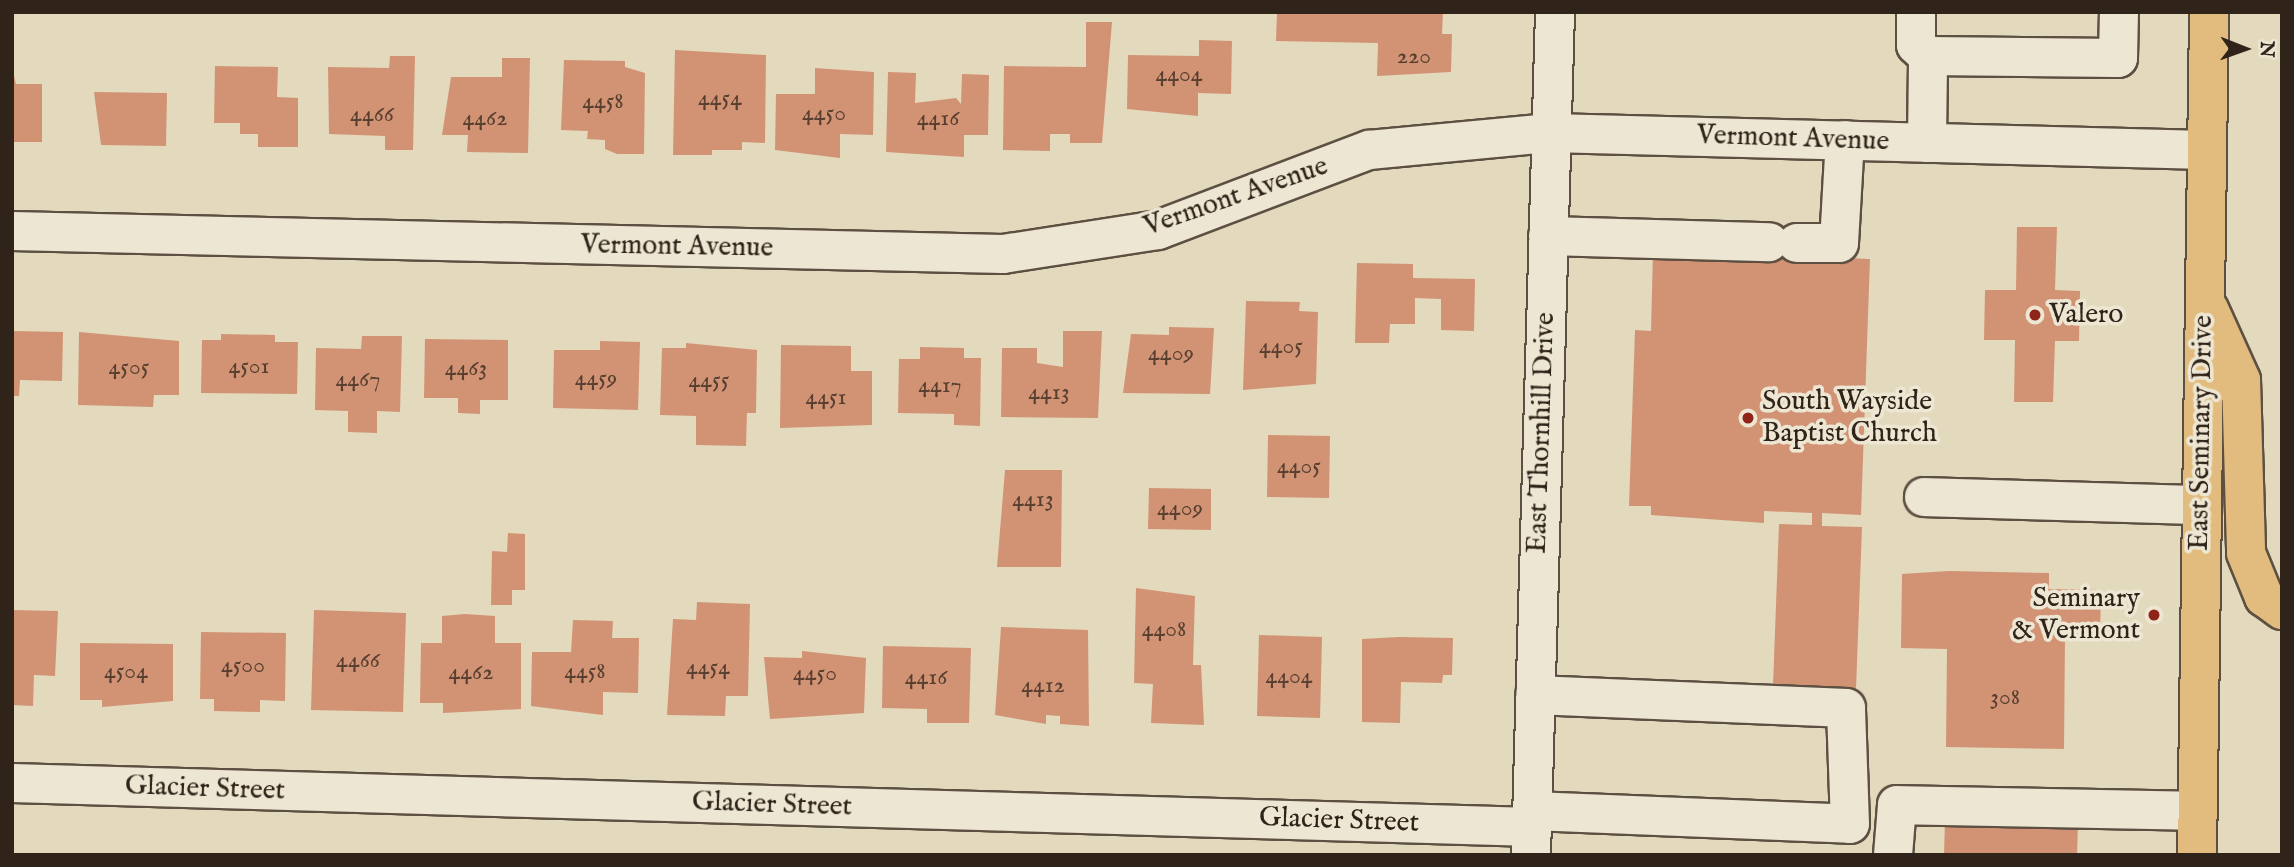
<!DOCTYPE html>
<html>
<head>
<meta charset="utf-8">
<style>
	body { margin:0 }
	#map { position:relative; width:2294px; height:867px; overflow:hidden; background:#e3d9bc; font-family:"IM FELL English",serif }
	div>[style] { position:absolute }
	.building>* { inset:0; background:#d29374 }
	.roads { filter:drop-shadow(2px 0 #5d5042) drop-shadow(-2px 0 #5d5042) drop-shadow(0 2px #5d5042) drop-shadow(0 -2px #5d5042) }
	.minor>* { height:38px; margin:-19px; padding:0 19px; transform-origin:19px; border-radius:19px; background:#ede6d3 }
	.major>* { height:38px; margin:-19px; padding:0 19px; transform-origin:19px; border-radius:19px; background:#e2bc7e }
	.dots>* { width:19px; height:19px; translate:-50% -50%; box-sizing:border-box; border:4px solid #ede6d3; border-radius:50% }
	span { translate:-50% -50%; white-space:nowrap; text-align:center; line-height:1.15; -webkit-text-stroke:7px #ede6d3; paint-order:stroke }
	.number-label { font-size:24px; color:#583f30 }
	.number-label span { -webkit-text-stroke-width:0 }
	.street-label { font-size:28px; color:#302319 }
	.poi-label { font-size:28px; color:#302319 }
	.left { translate:0 -50%; text-align:left }
	.right { translate:-100% -50%; text-align:right }
	.frame { position:absolute; inset:0; border:14px solid #302319; pointer-events:none }
	.north { position:absolute; left:2210px; top:14px; width:70px; height:70px; -webkit-text-stroke:5px #ede6d3; paint-order:stroke; rotate:91deg; font-size:19px; font-weight:700; line-height:28px; text-align:center; color:#302319 }
	.north::after { content:''; display:block; margin:auto; width:24px; height:32px; background:#302319; clip-path:polygon(50% 0,100% 100%,50% 72%,0 100%) }
</style>
</head>
<body>
<div id="map">
	<div class="building">
		<i style="clip-path:polygon(1277px 12px,1443px 12px,1442px 34px,1452px 34px,1451px 72px,1377px 76px,1378px 43px,1276px 41px)"></i>
		<i style="clip-path:polygon(1086px 22px,1112px 22px,1102px 143px,1070px 143px,1070px 134px,1050px 134px,1050px 151px,1003px 150px,1004px 66px,1086px 67px)"></i>
		<i style="clip-path:polygon(1199px 40px,1232px 41px,1231px 94px,1198px 93px,1198px 116px,1127px 109px,1128px 55px,1199px 56px)"></i>
		<i style="clip-path:polygon(675px 50px,766px 55px,765px 143px,742px 142px,742px 150px,712px 150px,712px 155px,673px 155px)"></i>
		<i style="clip-path:polygon(390px 56px,415px 56px,413px 150px,385px 150px,385px 136px,329px 134px,328px 67px,389px 68px)"></i>
		<i style="clip-path:polygon(502px 58px,530px 58px,528px 153px,467px 152px,468px 135px,442px 135px,451px 77px,502px 77px)"></i>
		<i style="clip-path:polygon(564px 60px,625px 61px,625px 67px,645px 73px,644px 154px,617px 154px,605px 149px,605px 140px,587px 139px,588px 131px,561px 130px)"></i>
		<i style="clip-path:polygon(215px 66px,278px 67px,277px 97px,298px 98px,298px 147px,258px 147px,258px 134px,240px 134px,240px 123px,214px 123px)"></i>
		<i style="clip-path:polygon(12px 68px,16px 84px,42px 84px,42px 142px,12px 142px)"></i>
		<i style="clip-path:polygon(815px 68px,874px 72px,873px 135px,840px 134px,840px 158px,775px 150px,776px 94px,815px 94px)"></i>
		<i style="clip-path:polygon(888px 72px,916px 73px,915px 103px,956px 98px,961px 104px,962px 74px,989px 75px,988px 135px,964px 135px,964px 157px,886px 152px)"></i>
		<i style="clip-path:polygon(94px 92px,167px 93px,166px 146px,101px 145px)"></i>
		<i style="clip-path:polygon(2017px 227px,2057px 227px,2055px 290px,2080px 291px,2079px 341px,2055px 341px,2053px 402px,2014px 402px,2015px 340px,1984px 340px,1985px 290px,2016px 290px)"></i>
		<i style="clip-path:polygon(1769px 229px,1798px 230px,1797px 256px,1870px 259px,1861px 515px,1822px 513px,1822px 526px,1862px 527px,1856px 689px,1773px 686px,1779px 524px,1812px 525px,1812px 513px,1764px 511px,1764px 523px,1651px 515px,1651px 506px,1629px 506px,1635px 330px,1651px 331px,1653px 251px)"></i>
		<i style="clip-path:polygon(1357px 263px,1413px 264px,1413px 278px,1475px 279px,1474px 331px,1441px 330px,1441px 299px,1415px 298px,1415px 324px,1390px 324px,1389px 343px,1355px 343px)"></i>
		<i style="clip-path:polygon(1246px 301px,1300px 302px,1299px 311px,1318px 312px,1316px 384px,1243px 390px)"></i>
		<i style="clip-path:polygon(1169px 327px,1214px 328px,1210px 394px,1123px 393px,1131px 334px,1169px 335px)"></i>
		<i style="clip-path:polygon(12px 331px,63px 332px,62px 381px,20px 380px,19px 396px,12px 396px)"></i>
		<i style="clip-path:polygon(1063px 331px,1102px 331px,1098px 418px,1001px 417px,1002px 348px,1037px 348px,1037px 363px,1063px 367px)"></i>
		<i style="clip-path:polygon(79px 332px,179px 341px,179px 395px,154px 395px,153px 407px,78px 405px)"></i>
		<i style="clip-path:polygon(221px 334px,275px 335px,275px 342px,298px 342px,297px 394px,201px 393px,202px 340px,221px 340px)"></i>
		<i style="clip-path:polygon(362px 336px,402px 336px,400px 412px,377px 411px,377px 433px,348px 432px,348px 411px,315px 410px,316px 348px,361px 349px)"></i>
		<i style="clip-path:polygon(425px 339px,508px 340px,508px 400px,480px 400px,480px 414px,458px 413px,458px 398px,424px 398px)"></i>
		<i style="clip-path:polygon(600px 341px,640px 342px,638px 410px,553px 408px,554px 350px,600px 350px)"></i>
		<i style="clip-path:polygon(686px 343px,757px 350px,756px 413px,747px 413px,746px 446px,696px 445px,696px 416px,660px 415px,662px 348px,686px 348px)"></i>
		<i style="clip-path:polygon(781px 345px,851px 346px,851px 371px,872px 371px,872px 425px,780px 428px)"></i>
		<i style="clip-path:polygon(920px 347px,964px 348px,964px 358px,981px 358px,980px 426px,954px 425px,954px 414px,898px 413px,899px 359px,920px 359px)"></i>
		<i style="clip-path:polygon(1268px 435px,1330px 436px,1329px 498px,1267px 497px)"></i>
		<i style="clip-path:polygon(1005px 470px,1062px 470px,1061px 567px,997px 567px)"></i>
		<i style="clip-path:polygon(1149px 488px,1211px 489px,1211px 530px,1148px 529px)"></i>
		<i style="clip-path:polygon(508px 533px,525px 534px,525px 590px,512px 590px,512px 605px,491px 605px,492px 551px,507px 552px)"></i>
		<i style="clip-path:polygon(1949px 571px,2049px 573px,2049px 589px,2101px 590px,2100px 635px,2065px 635px,2064px 749px,1946px 747px,1947px 649px,1901px 648px,1902px 574px)"></i>
		<i style="clip-path:polygon(1136px 588px,1195px 596px,1193px 665px,1201px 665px,1204px 725px,1151px 723px,1153px 684px,1134px 683px)"></i>
		<i style="clip-path:polygon(697px 602px,750px 604px,748px 696px,726px 696px,725px 716px,667px 715px,673px 619px,696px 620px)"></i>
		<i style="clip-path:polygon(12px 610px,58px 611px,55px 676px,34px 675px,33px 706px,12px 705px)"></i>
		<i style="clip-path:polygon(314px 610px,406px 613px,403px 712px,311px 710px)"></i>
		<i style="clip-path:polygon(465px 614px,495px 616px,495px 643px,521px 643px,521px 709px,443px 713px,443px 703px,420px 703px,421px 643px,442px 643px,442px 616px)"></i>
		<i style="clip-path:polygon(573px 620px,613px 621px,612px 638px,639px 638px,638px 693px,603px 692px,603px 715px,531px 706px,532px 652px,571px 652px)"></i>
		<i style="clip-path:polygon(1001px 627px,1088px 630px,1089px 726px,1060px 724px,1060px 716px,1046px 715px,1046px 724px,995px 715px)"></i>
		<i style="clip-path:polygon(201px 632px,286px 633px,285px 701px,260px 700px,260px 712px,214px 711px,214px 699px,200px 699px)"></i>
		<i style="clip-path:polygon(1259px 635px,1322px 637px,1320px 718px,1257px 716px)"></i>
		<i style="clip-path:polygon(1399px 637px,1453px 638px,1452px 675px,1443px 675px,1442px 683px,1401px 682px,1400px 723px,1362px 722px,1362px 639px)"></i>
		<i style="clip-path:polygon(80px 643px,173px 644px,173px 701px,102px 707px,102px 700px,80px 700px)"></i>
		<i style="clip-path:polygon(883px 646px,971px 648px,969px 723px,927px 723px,927px 709px,882px 708px)"></i>
		<i style="clip-path:polygon(802px 651px,866px 658px,864px 713px,770px 719px,764px 657px,802px 658px)"></i>
		<i style="clip-path:polygon(1945px 820px,2078px 823px,2077px 855px,1944px 855px)"></i>
	</div>
	<div class="roads">
		<div class="minor">
			<i style="left:1916px;top:12px;width:33px;rotate:90deg"></i>
			<i style="left:1916px;top:45px;width:16px;rotate:43deg"></i>
			<i style="left:1928px;top:56px;width:190px;rotate:0.6deg"></i>
			<i style="left:2118px;top:58px;width:46px;rotate:-88.8deg"></i>
			<i style="left:1927px;top:143px;width:87px;rotate:-89.3deg"></i>
			<i style="left:12px;top:231px;width:991px;rotate:1.33deg"></i>
			<i style="left:1003px;top:254px;width:157px;rotate:-8.8deg"></i>
			<i style="left:1158px;top:230px;width:226px;rotate:-20.8deg"></i>
			<i style="left:1369px;top:150px;width:182px;rotate:-5.4deg"></i>
			<i style="left:1550px;top:133px;width:656px;rotate:1.48deg"></i>
			<i style="left:1548px;top:236px;width:221px;rotate:1.6deg"></i>
			<i style="left:1797px;top:243px;width:42px"></i>
			<i style="left:1839px;top:243px;width:103px;rotate:-86.7deg"></i>
			<i style="left:1924px;top:497px;width:277px;rotate:1.7deg"></i>
			<i style="left:12px;top:783px;width:1521px;rotate:1.66deg"></i>
			<i style="left:1532px;top:811px;width:318px;rotate:2.3deg"></i>
			<i style="left:1850px;top:824px;width:116px;rotate:-92deg"></i>
			<i style="left:1846px;top:708px;width:311px;rotate:-177.6deg"></i>
			<i style="left:1531px;top:855px;width:843px;rotate:-88.37deg"></i>
			<i style="left:1893px;top:855px;width:50px;rotate:-85.4deg"></i>
			<i style="left:1897px;top:805px;width:301px;rotate:1.1deg"></i>
		</div>
		<div class="major">
			<i style="left:2209px;top:309px;width:78px;rotate:65.7deg"></i>
			<i style="left:2241px;top:380px;width:173px;rotate:88.3deg"></i>
			<i style="left:2246px;top:553px;width:48px;rotate:67.8deg"></i>
			<i style="left:2264px;top:597px;width:22px;rotate:36deg"></i>
			<i style="left:2197px;top:855px;width:843px;rotate:-89.18deg"></i>
		</div>
	</div>
	<div class="dots">
		<i style="left:2035px;top:315px;background:#8f2418"></i>
		<i style="left:1748px;top:418px;background:#8f2418"></i>
		<i style="left:2154px;top:615px;background:#8f2418"></i>
	</div>
	<div class="number-label">
		<span style="left:1414px;top:57px">220</span>
		<span style="left:1179px;top:75px">4404</span>
		<span style="left:720px;top:99px">4454</span>
		<span style="left:603px;top:102px">4458</span>
		<span style="left:824px;top:114px">4450</span>
		<span style="left:372px;top:115px">4466</span>
		<span style="left:485px;top:119px">4462</span>
		<span style="left:938px;top:119px">4416</span>
		<span style="left:1281px;top:347px">4405</span>
		<span style="left:1171px;top:354px">4409</span>
		<span style="left:249px;top:367px">4501</span>
		<span style="left:129px;top:368px">4505</span>
		<span style="left:466px;top:369px">4463</span>
		<span style="left:596px;top:379px">4459</span>
		<span style="left:358px;top:380px">4467</span>
		<span style="left:709px;top:381px">4455</span>
		<span style="left:940px;top:386px">4417</span>
		<span style="left:1049px;top:393px">4413</span>
		<span style="left:826px;top:398px">4451</span>
		<span style="left:1299px;top:467px">4405</span>
		<span style="left:1033px;top:500px">4413</span>
		<span style="left:1180px;top:509px">4409</span>
		<span style="left:1164px;top:630px">4408</span>
		<span style="left:358px;top:661px">4466</span>
		<span style="left:243px;top:666px">4500</span>
		<span style="left:708px;top:668px">4454</span>
		<span style="left:126px;top:672px">4504</span>
		<span style="left:585px;top:672px">4458</span>
		<span style="left:471px;top:673px">4462</span>
		<span style="left:815px;top:674px">4450</span>
		<span style="left:1289px;top:677px">4404</span>
		<span style="left:926px;top:678px">4416</span>
		<span style="left:1043px;top:686px">4412</span>
		<span style="left:2005px;top:698px">308</span>
	</div>
	<div class="street-label">
		<span style="left:1793px;top:139px;rotate:2deg">Vermont Avenue</span>
		<span style="left:1236px;top:197px;rotate:-19deg">Vermont Avenue</span>
		<span style="left:677px;top:247px;rotate:1deg">Vermont Avenue</span>
		<span style="left:1542px;top:433px;rotate:-88deg">East Thornhill Drive</span>
		<span style="left:2202px;top:433px;rotate:-89deg">East Seminary Drive</span>
		<span style="left:205px;top:789px;rotate:2deg">Glacier Street</span>
		<span style="left:772px;top:805px;rotate:2deg">Glacier Street</span>
		<span style="left:1339px;top:821px;rotate:2deg">Glacier Street</span>
	</div>
	<div class="poi-label">
		<span class="left" style="left:2049px;top:315px">Valero</span>
		<span class="left" style="left:1762px;top:418px">South Wayside<br>Baptist Church</span>
		<span class="right" style="left:2140px;top:615px">Seminary<br>&amp; Vermont</span>
	</div>
	<div class="frame"></div>
	<div class="north">N</div>
</div>
</body>
</html>
